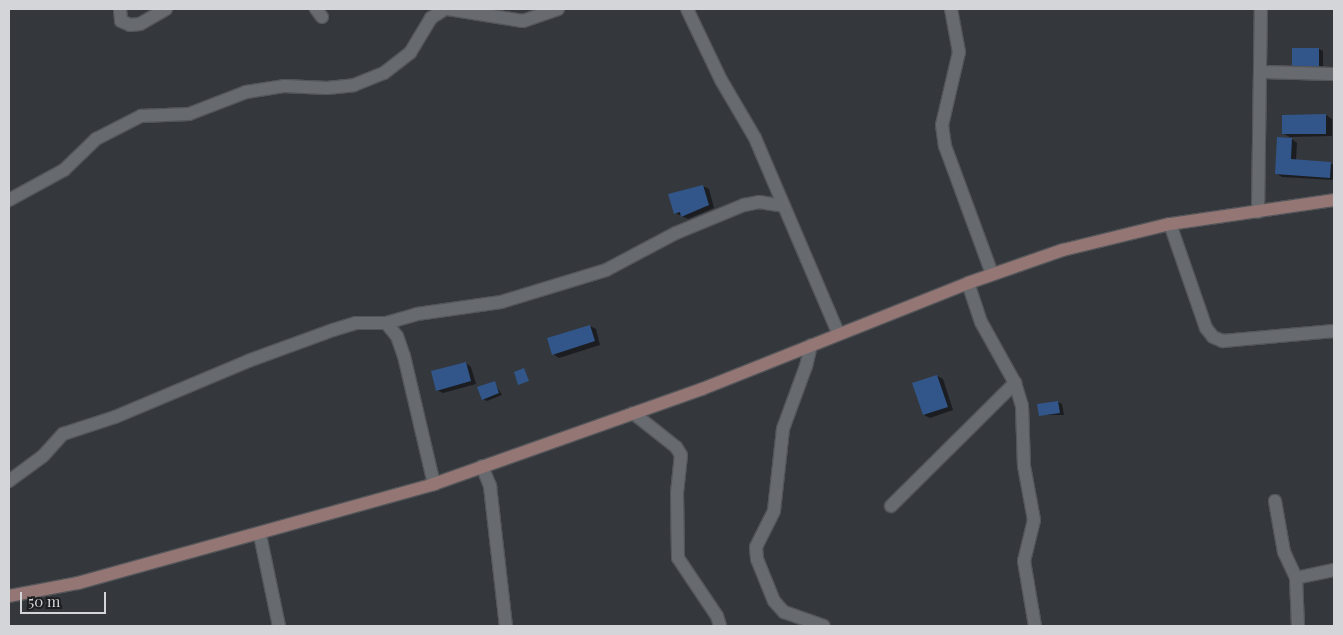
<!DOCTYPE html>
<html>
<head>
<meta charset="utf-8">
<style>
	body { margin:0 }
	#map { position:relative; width:1343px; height:635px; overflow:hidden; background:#34373c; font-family:"Playfair Display",serif }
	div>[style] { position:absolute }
	.shadow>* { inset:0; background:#0007 }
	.building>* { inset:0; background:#325689 }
	.roads { filter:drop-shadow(1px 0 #535559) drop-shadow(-1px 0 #535559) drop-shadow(0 1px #535559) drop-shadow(0 -1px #535559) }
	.street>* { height:12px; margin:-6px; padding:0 6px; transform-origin:6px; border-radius:6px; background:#676b70 }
	.secondary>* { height:12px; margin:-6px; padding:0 6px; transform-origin:6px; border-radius:6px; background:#947674 }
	span { translate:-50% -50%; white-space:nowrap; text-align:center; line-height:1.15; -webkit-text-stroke:5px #1d1e20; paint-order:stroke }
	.frame { position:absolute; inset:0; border:10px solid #d3d5d8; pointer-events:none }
	.scale { position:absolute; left:20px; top:592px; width:86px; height:22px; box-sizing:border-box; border:2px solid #d3d5d8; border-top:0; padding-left:6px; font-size:15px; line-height:18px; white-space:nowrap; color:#d3d5d8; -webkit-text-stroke:4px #1d1e20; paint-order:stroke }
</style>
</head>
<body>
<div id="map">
	<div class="shadow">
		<i style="clip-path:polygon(1319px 49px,1323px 51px,1323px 69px,1297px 69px)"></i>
		<i style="clip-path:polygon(1326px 115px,1332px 119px,1332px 136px,1290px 137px,1284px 134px)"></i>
		<i style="clip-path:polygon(1292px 139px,1297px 143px,1296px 160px,1330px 163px,1334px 165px,1334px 180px,1282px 177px,1276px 173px)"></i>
		<i style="clip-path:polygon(703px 186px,709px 189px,714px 208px,688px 219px,675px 213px)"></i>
		<i style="clip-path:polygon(590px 326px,596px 329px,600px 345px,559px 358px,553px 354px)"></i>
		<i style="clip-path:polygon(466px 363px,471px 367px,476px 384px,443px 393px,437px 390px)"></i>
		<i style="clip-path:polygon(937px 376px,943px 379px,953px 410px,930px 418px,924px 415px,914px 384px)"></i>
		<i style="clip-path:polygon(494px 382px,502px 395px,487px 401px,483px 399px)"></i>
		<i style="clip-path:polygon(1058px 402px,1062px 404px,1064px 415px,1041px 415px)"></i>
	</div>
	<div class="building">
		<i style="clip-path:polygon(1292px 48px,1319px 48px,1319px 68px,1292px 68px)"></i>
		<i style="clip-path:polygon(1326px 114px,1326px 134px,1282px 134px,1282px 115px)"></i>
		<i style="clip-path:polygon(1277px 137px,1292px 138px,1291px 159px,1331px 162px,1330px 178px,1275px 174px)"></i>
		<i style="clip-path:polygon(703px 185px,709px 205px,681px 217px,680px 212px,674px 214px,668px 194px)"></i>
		<i style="clip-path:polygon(590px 325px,595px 341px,552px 355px,547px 338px)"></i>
		<i style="clip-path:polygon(466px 362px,471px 381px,436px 391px,431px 371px)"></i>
		<i style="clip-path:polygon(524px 368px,529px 381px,518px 385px,514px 372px)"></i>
		<i style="clip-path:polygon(937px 375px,948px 407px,923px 415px,912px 383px)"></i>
		<i style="clip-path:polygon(495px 381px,499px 393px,482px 400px,477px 387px)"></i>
		<i style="clip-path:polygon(1058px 401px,1060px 413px,1039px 416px,1037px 404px)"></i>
	</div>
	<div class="roads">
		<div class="street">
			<i style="left:120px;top:9px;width:12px;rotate:85deg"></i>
			<i style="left:121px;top:21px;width:10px;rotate:24deg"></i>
			<i style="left:130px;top:25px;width:10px;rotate:-6deg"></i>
			<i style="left:140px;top:24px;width:30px;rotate:-30deg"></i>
			<i style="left:316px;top:9px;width:10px;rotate:53deg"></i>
			<i style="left:448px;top:9px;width:76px;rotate:9.1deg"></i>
			<i style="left:523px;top:21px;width:37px;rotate:-19deg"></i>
			<i style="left:687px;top:9px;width:79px;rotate:64.4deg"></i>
			<i style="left:721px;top:80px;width:67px;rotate:59.6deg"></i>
			<i style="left:755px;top:138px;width:212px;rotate:66.9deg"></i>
			<i style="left:951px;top:9px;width:44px;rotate:79.5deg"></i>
			<i style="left:959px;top:52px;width:75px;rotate:103.1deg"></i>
			<i style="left:942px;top:125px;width:21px;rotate:82deg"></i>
			<i style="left:945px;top:146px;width:136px;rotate:69.8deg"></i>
			<i style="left:1261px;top:72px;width:73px;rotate:1.6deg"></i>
			<i style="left:9px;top:200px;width:63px;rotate:-28.6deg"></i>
			<i style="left:64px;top:170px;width:45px;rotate:-44.1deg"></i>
			<i style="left:96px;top:139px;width:51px;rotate:-27.1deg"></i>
			<i style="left:141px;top:116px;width:48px;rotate:-2.4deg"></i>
			<i style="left:189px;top:114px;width:61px;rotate:-21.1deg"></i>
			<i style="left:246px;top:92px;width:38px;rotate:-9deg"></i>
			<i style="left:284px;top:86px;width:43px;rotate:2.7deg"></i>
			<i style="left:327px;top:88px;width:27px;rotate:-6deg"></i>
			<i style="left:354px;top:85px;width:32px;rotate:-22deg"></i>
			<i style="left:384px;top:73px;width:33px;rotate:-38deg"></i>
			<i style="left:410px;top:53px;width:41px;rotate:-59deg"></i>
			<i style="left:431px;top:18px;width:17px;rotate:-33deg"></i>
			<i style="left:1258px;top:212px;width:203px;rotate:-89.2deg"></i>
			<i style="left:1170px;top:224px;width:110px;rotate:70.9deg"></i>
			<i style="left:1206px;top:328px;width:11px;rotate:52deg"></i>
			<i style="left:1213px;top:337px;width:11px;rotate:22deg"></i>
			<i style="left:1223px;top:341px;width:111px;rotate:-5.1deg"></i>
			<i style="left:968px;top:283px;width:41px;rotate:71.6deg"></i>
			<i style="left:981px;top:322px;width:70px;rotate:60.9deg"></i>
			<i style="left:1015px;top:383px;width:24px;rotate:73deg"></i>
			<i style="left:1022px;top:406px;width:60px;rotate:88.1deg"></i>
			<i style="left:1024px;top:466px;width:55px;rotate:79.5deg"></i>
			<i style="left:1034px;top:520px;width:42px;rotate:103.7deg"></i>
			<i style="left:1024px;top:561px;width:66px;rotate:80.4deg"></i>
			<i style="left:386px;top:323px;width:17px;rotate:50deg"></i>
			<i style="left:397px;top:336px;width:21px;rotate:71deg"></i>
			<i style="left:404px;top:356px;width:131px;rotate:76.8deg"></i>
			<i style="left:811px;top:345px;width:22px;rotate:103deg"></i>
			<i style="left:806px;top:366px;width:67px;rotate:110.1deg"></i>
			<i style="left:783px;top:429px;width:82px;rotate:96.3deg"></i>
			<i style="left:774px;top:511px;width:40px;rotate:116.6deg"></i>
			<i style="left:756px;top:547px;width:12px;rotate:85deg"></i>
			<i style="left:757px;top:559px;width:45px;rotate:68deg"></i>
			<i style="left:774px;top:601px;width:15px;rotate:48deg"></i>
			<i style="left:784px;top:612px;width:42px;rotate:19.3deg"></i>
			<i style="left:633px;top:413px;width:55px;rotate:38.3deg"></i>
			<i style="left:676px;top:447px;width:9px;rotate:58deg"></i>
			<i style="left:681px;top:455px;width:38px;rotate:96deg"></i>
			<i style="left:677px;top:493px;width:65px;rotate:89.1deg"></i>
			<i style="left:678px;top:558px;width:70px;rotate:56.1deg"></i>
			<i style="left:717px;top:616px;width:10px;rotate:73deg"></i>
			<i style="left:482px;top:466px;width:22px;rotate:68deg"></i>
			<i style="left:490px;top:486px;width:141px;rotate:83.5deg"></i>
			<i style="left:9px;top:481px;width:42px;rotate:-36.3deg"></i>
			<i style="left:43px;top:456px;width:30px;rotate:-48deg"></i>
			<i style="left:63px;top:434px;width:55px;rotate:-18.1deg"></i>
			<i style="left:115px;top:417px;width:144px;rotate:-22.8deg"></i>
			<i style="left:248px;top:361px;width:90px;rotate:-20deg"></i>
			<i style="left:333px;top:330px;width:24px;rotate:-17deg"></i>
			<i style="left:356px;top:323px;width:30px"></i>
			<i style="left:386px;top:323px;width:32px;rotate:-16deg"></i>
			<i style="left:417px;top:314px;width:85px;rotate:-8.1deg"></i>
			<i style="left:501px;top:302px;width:110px;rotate:-16.9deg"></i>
			<i style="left:606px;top:270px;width:79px;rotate:-27.9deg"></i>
			<i style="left:676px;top:233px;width:74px;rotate:-22.4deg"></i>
			<i style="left:744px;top:205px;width:15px;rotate:-11deg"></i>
			<i style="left:759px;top:202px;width:25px;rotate:9deg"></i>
			<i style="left:1275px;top:501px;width:52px;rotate:80deg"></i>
			<i style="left:1284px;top:552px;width:29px;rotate:65deg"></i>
			<i style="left:891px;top:506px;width:175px;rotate:-44.8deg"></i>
			<i style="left:260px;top:535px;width:93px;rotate:78.2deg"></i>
			<i style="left:1298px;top:626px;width:48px;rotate:-92.4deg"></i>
			<i style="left:1296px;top:578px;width:39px;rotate:-12deg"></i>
		</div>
		<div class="secondary">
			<i style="left:9px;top:596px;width:70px;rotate:-10.7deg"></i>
			<i style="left:78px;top:583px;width:370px;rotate:-15.5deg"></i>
			<i style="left:434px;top:484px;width:284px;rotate:-19.5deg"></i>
			<i style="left:702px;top:389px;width:286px;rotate:-21.7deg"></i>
			<i style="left:968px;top:283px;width:101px;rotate:-19.2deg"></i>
			<i style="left:1063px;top:250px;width:110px;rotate:-13.7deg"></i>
			<i style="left:1170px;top:224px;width:166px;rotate:-8.3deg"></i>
		</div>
	</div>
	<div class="frame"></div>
	<div class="scale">50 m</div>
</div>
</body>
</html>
